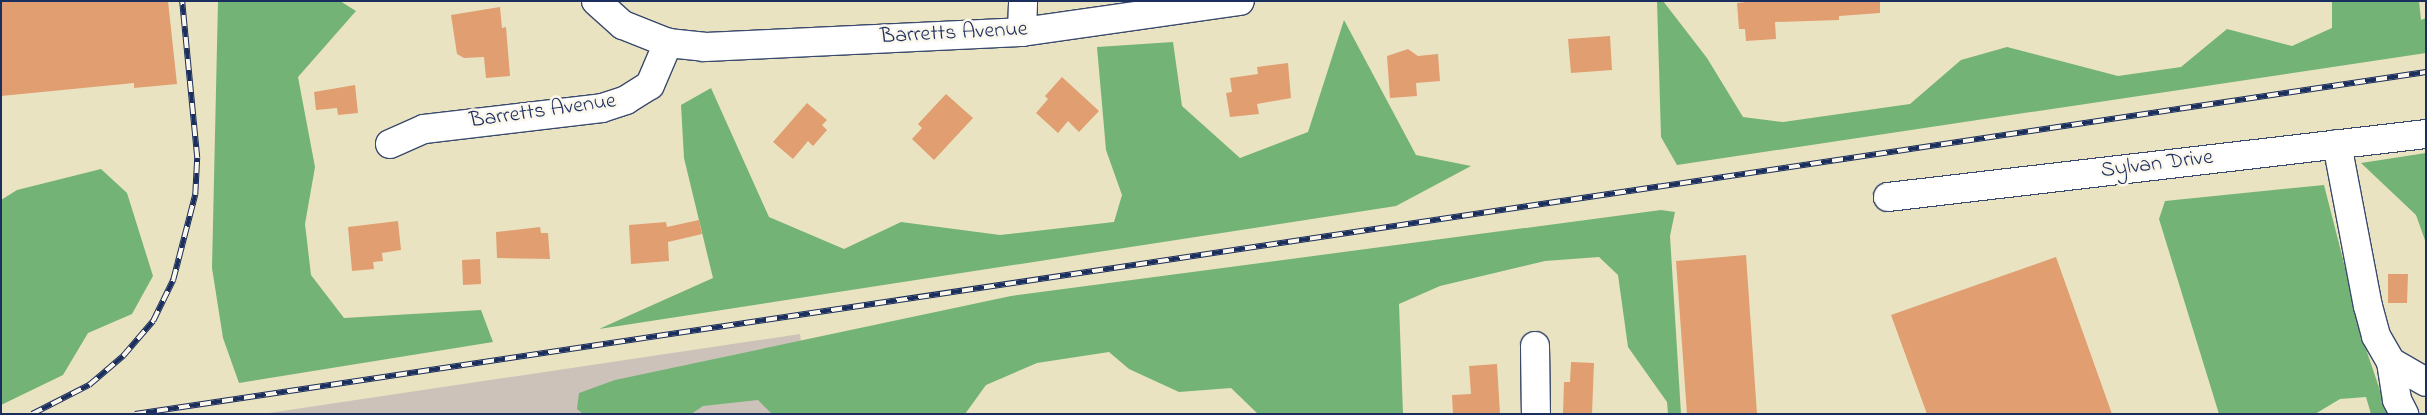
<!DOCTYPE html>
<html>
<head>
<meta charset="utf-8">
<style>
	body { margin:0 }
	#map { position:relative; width:2427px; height:415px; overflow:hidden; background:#eae3c1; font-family:"Indie Flower",sans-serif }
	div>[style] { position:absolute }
	.industrial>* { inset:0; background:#cdc2b9 }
	.forest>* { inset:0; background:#73b375 }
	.building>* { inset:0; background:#e09e71 }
	.roads { filter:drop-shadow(1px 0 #3a4a6d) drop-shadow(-1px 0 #3a4a6d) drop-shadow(0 1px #3a4a6d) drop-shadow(0 -1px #3a4a6d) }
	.minor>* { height:28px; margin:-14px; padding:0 14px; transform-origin:14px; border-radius:14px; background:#fff }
	.rail>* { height:5.5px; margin-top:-2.75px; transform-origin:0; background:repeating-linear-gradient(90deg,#fbf7ec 0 11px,#1b2f5e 0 22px); box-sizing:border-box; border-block:1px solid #1b2f5e }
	span { translate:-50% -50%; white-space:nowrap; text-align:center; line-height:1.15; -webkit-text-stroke:5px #fbf7ec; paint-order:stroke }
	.street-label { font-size:22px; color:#1b2f5e }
	.frame { position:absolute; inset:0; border:2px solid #1b2f5e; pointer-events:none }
</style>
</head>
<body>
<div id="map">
	<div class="industrial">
		<i style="clip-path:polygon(800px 334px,810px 414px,262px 414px)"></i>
	</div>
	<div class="forest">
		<i style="clip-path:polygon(218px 1px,340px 1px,356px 11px,298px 77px,315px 167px,305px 224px,311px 275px,344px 318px,481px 310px,493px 342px,239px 383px,223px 338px,212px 268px)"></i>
		<i style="clip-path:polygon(1657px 1px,1663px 1px,1707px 58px,1743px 117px,1783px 122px,1910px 104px,1961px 60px,2007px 47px,2118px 76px,2181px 67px,2227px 29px,2292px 46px,2332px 28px,2332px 1px,2419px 1px,2421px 20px,2426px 18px,2426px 53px,1677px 165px,1661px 137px)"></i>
		<i style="clip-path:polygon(1344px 20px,1416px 155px,1471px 166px,1396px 206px,599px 329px,713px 278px,684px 158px,681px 105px,711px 88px,769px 217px,844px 249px,901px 222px,1000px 235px,1114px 222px,1122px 195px,1106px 150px,1097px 47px,1173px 42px,1182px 106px,1240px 158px,1308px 132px)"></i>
		<i style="clip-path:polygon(2426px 153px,2426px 243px,2416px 215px,2361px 163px)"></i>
		<i style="clip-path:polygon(101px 169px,127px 193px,153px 276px,132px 314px,88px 333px,63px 375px,1px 405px,1px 200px,17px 190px)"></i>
		<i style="clip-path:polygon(2324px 185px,2366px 349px,2388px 414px,2371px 414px,2366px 397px,2340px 399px,2315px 414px,2219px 414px,2159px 219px,2165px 201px)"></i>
		<i style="clip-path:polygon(1661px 210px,1675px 212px,1670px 236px,1681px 414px,1668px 414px,1667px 402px,1628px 347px,1618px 275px,1599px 257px,1545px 261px,1440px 286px,1399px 304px,1403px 414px,1258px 414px,1231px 388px,1179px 392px,1129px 369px,1109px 352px,1037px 363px,986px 385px,965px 414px,772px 414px,758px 400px,703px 406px,691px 414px,583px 414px,577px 409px,579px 393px,615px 380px,1011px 296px)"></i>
	</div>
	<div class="building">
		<i style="clip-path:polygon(1px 1px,168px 1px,177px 84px,134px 88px,134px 83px,1px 96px)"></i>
		<i style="clip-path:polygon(1756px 1px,1880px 1px,1880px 13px,1839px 16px,1839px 20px,1775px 22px,1776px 39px,1746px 41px,1745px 29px,1739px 29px,1737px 3px)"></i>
		<i style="clip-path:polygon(500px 7px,502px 28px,506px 27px,510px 76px,486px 78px,484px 57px,464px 58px,457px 54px,451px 15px)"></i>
		<i style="clip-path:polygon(1610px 36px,1612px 70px,1571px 73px,1568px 39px)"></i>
		<i style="clip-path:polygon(1408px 49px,1418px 56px,1438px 54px,1440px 81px,1416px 83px,1417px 96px,1390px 98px,1387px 56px)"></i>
		<i style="clip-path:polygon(1288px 63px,1291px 98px,1257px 104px,1259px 114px,1230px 117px,1226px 93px,1232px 92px,1230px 78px,1258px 74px,1257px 67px)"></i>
		<i style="clip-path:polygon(1062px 77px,1099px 111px,1079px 132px,1068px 121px,1058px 133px,1036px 113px,1048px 99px,1045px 96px)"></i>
		<i style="clip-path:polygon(355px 85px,358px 113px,338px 115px,337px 108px,316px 110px,314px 92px)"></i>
		<i style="clip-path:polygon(946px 94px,973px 118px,934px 160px,912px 139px,922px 128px,918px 124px)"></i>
		<i style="clip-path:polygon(807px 103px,827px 120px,822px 125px,827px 130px,813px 146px,808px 141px,793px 159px,773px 142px)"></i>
		<i style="clip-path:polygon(699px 220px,702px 234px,668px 242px,669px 261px,631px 264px,629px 225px,666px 222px,667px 227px)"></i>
		<i style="clip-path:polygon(398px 221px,401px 250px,382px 253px,383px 261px,373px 262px,374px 269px,352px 271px,348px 227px)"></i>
		<i style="clip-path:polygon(540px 227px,541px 233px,548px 233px,550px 259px,497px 258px,496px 232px)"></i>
		<i style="clip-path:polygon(1746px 255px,1757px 414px,1687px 414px,1676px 261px)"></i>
		<i style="clip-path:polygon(2056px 257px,2112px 414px,1927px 414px,1891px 315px)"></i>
		<i style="clip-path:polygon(480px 259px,481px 284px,463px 285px,462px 260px)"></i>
		<i style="clip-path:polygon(2388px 274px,2408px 274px,2407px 303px,2388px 303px)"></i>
		<i style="clip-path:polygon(1571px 362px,1594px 363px,1592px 414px,1563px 414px,1564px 382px,1570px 382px)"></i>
		<i style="clip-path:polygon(1497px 364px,1500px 414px,1453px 414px,1452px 395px,1471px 394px,1469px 366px)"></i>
	</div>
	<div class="roads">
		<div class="minor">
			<i style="left:596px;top:1px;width:36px;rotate:42deg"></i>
			<i style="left:623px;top:25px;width:48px;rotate:21.8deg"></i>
			<i style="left:668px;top:43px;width:36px;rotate:6deg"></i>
			<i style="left:704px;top:47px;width:318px;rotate:-2.7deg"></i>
			<i style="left:1022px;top:32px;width:220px;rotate:-8.1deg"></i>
			<i style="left:1022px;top:32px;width:31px;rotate:-88deg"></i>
			<i style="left:390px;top:144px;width:37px;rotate:-24deg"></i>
			<i style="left:424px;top:129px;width:179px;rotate:-6.7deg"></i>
			<i style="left:602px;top:108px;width:25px;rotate:-18deg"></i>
			<i style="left:626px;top:100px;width:28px;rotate:-32deg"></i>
			<i style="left:650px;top:85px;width:46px;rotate:-66.8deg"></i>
			<i style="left:2337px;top:144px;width:165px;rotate:79.2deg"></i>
			<i style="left:2368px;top:306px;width:31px;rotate:75deg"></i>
			<i style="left:2376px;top:336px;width:30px;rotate:60deg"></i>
			<i style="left:2391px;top:362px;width:38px;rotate:81deg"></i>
			<i style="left:2397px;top:400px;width:16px;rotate:63deg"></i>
			<i style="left:1888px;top:197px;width:542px;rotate:-6.68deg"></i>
			<i style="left:1535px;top:346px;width:68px;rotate:89.2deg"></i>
			<i style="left:2391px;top:362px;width:40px;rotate:29.7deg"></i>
		</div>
	</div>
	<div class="rail">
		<i style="left:32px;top:414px;width:64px;rotate:-27deg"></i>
		<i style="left:89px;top:385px;width:45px;rotate:-40.5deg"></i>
		<i style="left:123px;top:356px;width:46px;rotate:-49.4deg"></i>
		<i style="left:153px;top:321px;width:46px;rotate:-64deg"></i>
		<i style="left:173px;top:280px;width:88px;rotate:-75.5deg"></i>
		<i style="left:195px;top:195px;width:37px;rotate:-87deg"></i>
		<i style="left:197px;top:158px;width:158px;rotate:-95.5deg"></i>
		<i style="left:135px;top:414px;width:2316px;rotate:-8.49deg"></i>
	</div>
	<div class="street-label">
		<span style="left:954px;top:34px;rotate:-3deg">Barretts Avenue</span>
		<span style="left:543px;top:112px;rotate:-8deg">Barretts Avenue</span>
		<span style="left:2157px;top:165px;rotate:-7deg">Sylvan Drive</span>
	</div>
	<div class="frame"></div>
</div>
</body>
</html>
